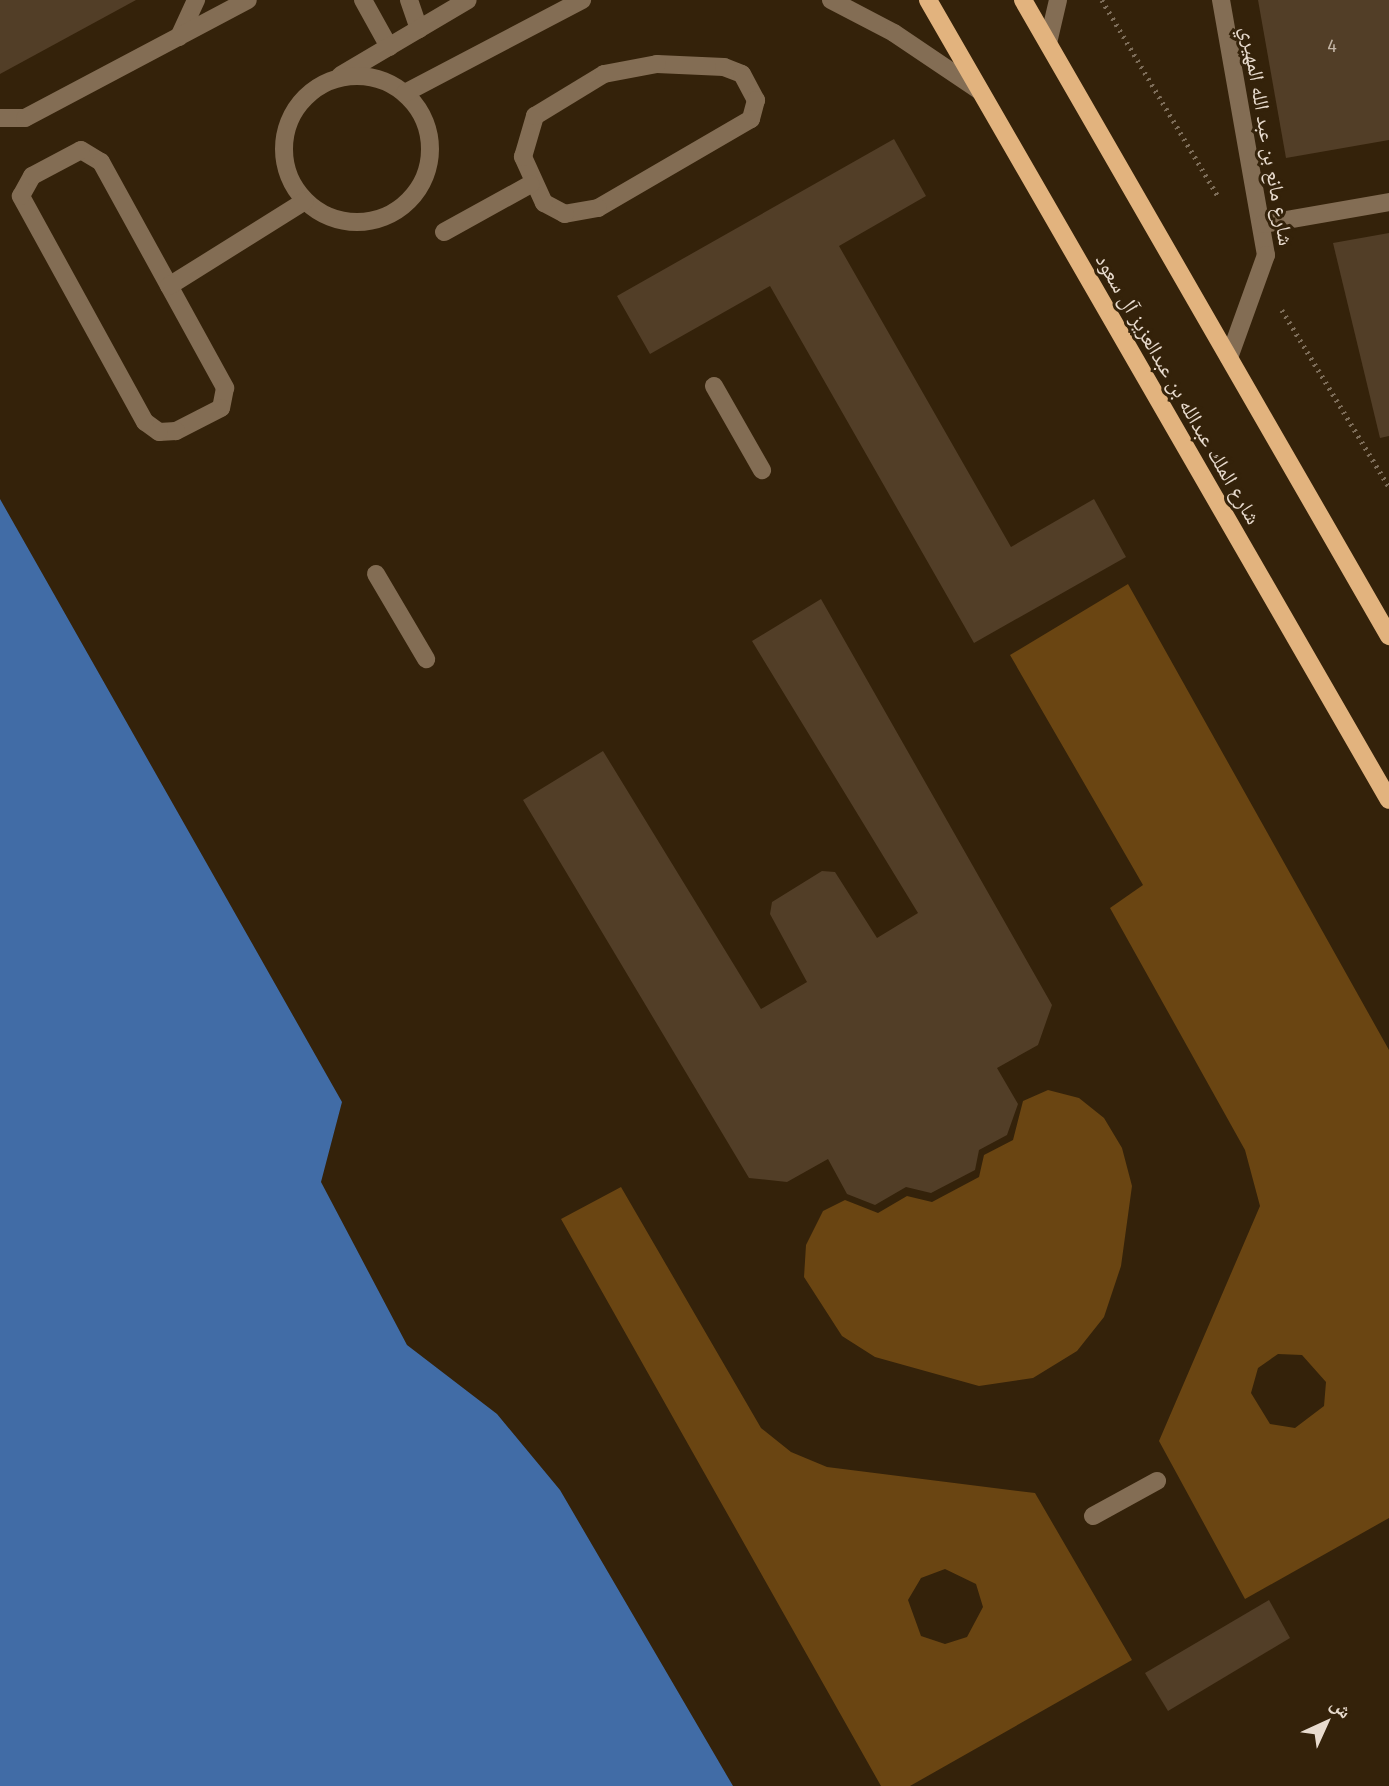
<!DOCTYPE html>
<html>
<head>
<meta charset="utf-8">
<style>
	body { margin:0 }
	#map { position:relative; width:1389px; height:1786px; overflow:hidden; background:#34220a; font-family:"Fira Sans","Noto Naskh Arabic",sans-serif }
	div>[style] { position:absolute }
	.green>* { inset:0; background:#6a4512 }
	.water>* { inset:0; background:#416ca6 }
	.building>* { inset:0; background:#523e27 }
	.path>* { height:4.5px; margin-top:-2.25px; transform-origin:0; background:repeating-linear-gradient(90deg,#7d6d59 0 2px,transparent 0 7px) }
	.minor>* { height:18px; margin:-9px; padding:0 9px; transform-origin:9px; border-radius:9px; background:#836d54 }
	.minor>.ring { margin:-9px; padding:0; box-sizing:content-box; background:none; border:18px solid #836d54; border-radius:50% }
	.major>* { height:18px; margin:-9px; padding:0 9px; transform-origin:9px; border-radius:9px; background:#e2b37e }
	span { translate:-50% -50%; white-space:nowrap; text-align:center; line-height:1.15; -webkit-text-stroke:6px #34220a; paint-order:stroke }
	.number-label { font-size:18px; color:#c2b4a4 }
	.number-label span { -webkit-text-stroke-width:0 }
	.street-label { font-size:21px; color:#e8dbce }
	.north { position:absolute; left:1291px; top:1688px; width:70px; height:70px; -webkit-text-stroke:5px #34220a; paint-order:stroke; rotate:45deg; font-size:19px; font-weight:700; line-height:28px; text-align:center; color:#e8dbce }
	.north::after { content:''; display:block; margin:auto; width:24px; height:32px; background:#e8dbce; clip-path:polygon(50% 0,100% 100%,50% 72%,0 100%) }
</style>
</head>
<body>
<div id="map">
	<div class="green">
		<i style="clip-path:polygon(evenodd,1128px 584px,1389px 1050px,1389px 1518px,1245px 1599px,1159px 1441px,1260px 1206px,1245px 1150px,1110px 908px,1143px 885px,1010px 655px,1128px 584px,1278px 1354px,1302px 1355px,1326px 1382px,1324px 1406px,1295px 1428px,1270px 1424px,1251px 1393px,1258px 1368px,1278px 1354px)"></i>
		<i style="clip-path:polygon(1048px 1090px,1079px 1098px,1104px 1118px,1122px 1148px,1132px 1186px,1121px 1266px,1104px 1317px,1077px 1351px,1033px 1378px,979px 1386px,875px 1357px,842px 1336px,804px 1277px,806px 1245px,823px 1211px,845px 1200px,878px 1213px,907px 1196px,932px 1202px,979px 1177px,984px 1155px,1013px 1140px,1023px 1101px)"></i>
		<i style="clip-path:polygon(evenodd,621px 1187px,761px 1428px,791px 1452px,827px 1467px,1035px 1493px,1132px 1660px,910px 1786px,881px 1786px,561px 1219px,621px 1187px,945px 1569px,976px 1584px,983px 1607px,967px 1637px,945px 1644px,921px 1636px,908px 1600px,921px 1578px,945px 1569px)"></i>
	</div>
	<div class="water">
		<i style="clip-path:polygon(0 499px,342px 1102px,321px 1182px,407px 1345px,497px 1414px,560px 1490px,733px 1786px,0 1786px)"></i>
	</div>
	<div class="building">
		<i style="clip-path:polygon(0 0,136px 0,0 74px)"></i>
		<i style="clip-path:polygon(1258px 0,1389px 0,1389px 140px,1286px 158px)"></i>
		<i style="clip-path:polygon(894px 139px,926px 196px,839px 246px,1011px 547px,1094px 499px,1126px 557px,974px 643px,770px 286px,650px 354px,617px 296px)"></i>
		<i style="clip-path:polygon(1389px 233px,1389px 436px,1380px 438px,1333px 243px)"></i>
		<i style="clip-path:polygon(821px 599px,1052px 1005px,1038px 1045px,997px 1068px,1018px 1104px,1007px 1135px,979px 1150px,975px 1170px,931px 1193px,906px 1187px,875px 1205px,847px 1194px,828px 1159px,787px 1182px,749px 1178px,523px 800px,603px 751px,761px 1009px,807px 982px,770px 914px,772px 902px,822px 871px,835px 872px,877px 938px,918px 913px,752px 641px)"></i>
		<i style="clip-path:polygon(1269px 1600px,1290px 1638px,1168px 1711px,1145px 1673px)"></i>
	</div>
	<div class="path">
		<i style="left:1102px;top:0;width:230px;rotate:59.4deg"></i>
		<i style="left:1282px;top:310px;width:207px;rotate:58.8deg"></i>
	</div>
	<div class="minor">
		<i style="left:363px;top:0;width:54px;rotate:61deg"></i>
		<i style="left:409px;top:0;width:31px;rotate:71deg"></i>
		<i style="left:831px;top:0;width:71px;rotate:27.6deg"></i>
		<i style="left:894px;top:33px;width:104px;rotate:34deg"></i>
		<i style="left:1221px;top:0;width:259px;rotate:80deg"></i>
		<i style="left:1266px;top:255px;width:109px;rotate:109.8deg"></i>
		<i style="left:179px;top:37px;width:41px;rotate:-65.3deg"></i>
		<i style="left:1048px;top:43px;width:44px;rotate:-76.9deg"></i>
		<i style="left:657px;top:64px;width:67px;rotate:2.6deg"></i>
		<i style="left:724px;top:67px;width:19px;rotate:21deg"></i>
		<i style="left:742px;top:74px;width:30px;rotate:62deg"></i>
		<i style="left:756px;top:100px;width:20px;rotate:105deg"></i>
		<i style="left:751px;top:119px;width:177px;rotate:149.8deg"></i>
		<i style="left:598px;top:208px;width:34px;rotate:170deg"></i>
		<i style="left:565px;top:214px;width:24px;rotate:-152deg"></i>
		<i style="left:544px;top:203px;width:51px;rotate:-114.5deg"></i>
		<i style="left:523px;top:157px;width:43px;rotate:-73.7deg"></i>
		<i style="left:535px;top:116px;width:81px;rotate:-31.3deg"></i>
		<i style="left:604px;top:74px;width:54px;rotate:-10.7deg"></i>
		<i style="left:341px;top:75px;width:147px;rotate:-30.6deg"></i>
		<i class="ring" style="left:284px;top:76px;width:128px;height:128px"></i>
		<i style="left:405px;top:93px;width:200px;rotate:-27.7deg"></i>
		<i style="left:0;top:118px;width:25px"></i>
		<i style="left:25px;top:118px;width:252px;rotate:-27.9deg"></i>
		<i style="left:81px;top:150px;width:23px;rotate:31deg"></i>
		<i style="left:101px;top:162px;width:258px;rotate:61.2deg"></i>
		<i style="left:225px;top:388px;width:20px;rotate:101deg"></i>
		<i style="left:221px;top:408px;width:51px;rotate:152.9deg"></i>
		<i style="left:176px;top:431px;width:17px;rotate:177deg"></i>
		<i style="left:159px;top:432px;width:17px;rotate:-144deg"></i>
		<i style="left:145px;top:422px;width:258px;rotate:-118.8deg"></i>
		<i style="left:21px;top:196px;width:23px;rotate:-61deg"></i>
		<i style="left:32px;top:176px;width:55px;rotate:-28deg"></i>
		<i style="left:1263px;top:224px;width:128px;rotate:-9.9deg"></i>
		<i style="left:444px;top:232px;width:99px;rotate:-28.9deg"></i>
		<i style="left:169px;top:286px;width:160px;rotate:-32deg"></i>
		<i style="left:714px;top:386px;width:97px;rotate:60.3deg"></i>
		<i style="left:376px;top:574px;width:99px;rotate:59.5deg"></i>
		<i style="left:1093px;top:1516px;width:73px;rotate:-28.7deg"></i>
	</div>
	<div class="major">
		<i style="left:928px;top:0;width:923px;rotate:60.05deg"></i>
		<i style="left:1023px;top:0;width:734px;rotate:60.08deg"></i>
	</div>
	<div class="number-label">
		<span style="left:1332px;top:46px">4</span>
	</div>
	<div class="street-label">
		<span style="left:1267px;top:136px;rotate:80deg">شارع مانع بن عبد الله المهيري</span>
		<span style="left:1178px;top:389px;rotate:60deg">شارع الملك عبدالله بن عبدالعزيز آل سعود</span>
	</div>
	<div class="north">ش</div>
</div>
</body>
</html>
